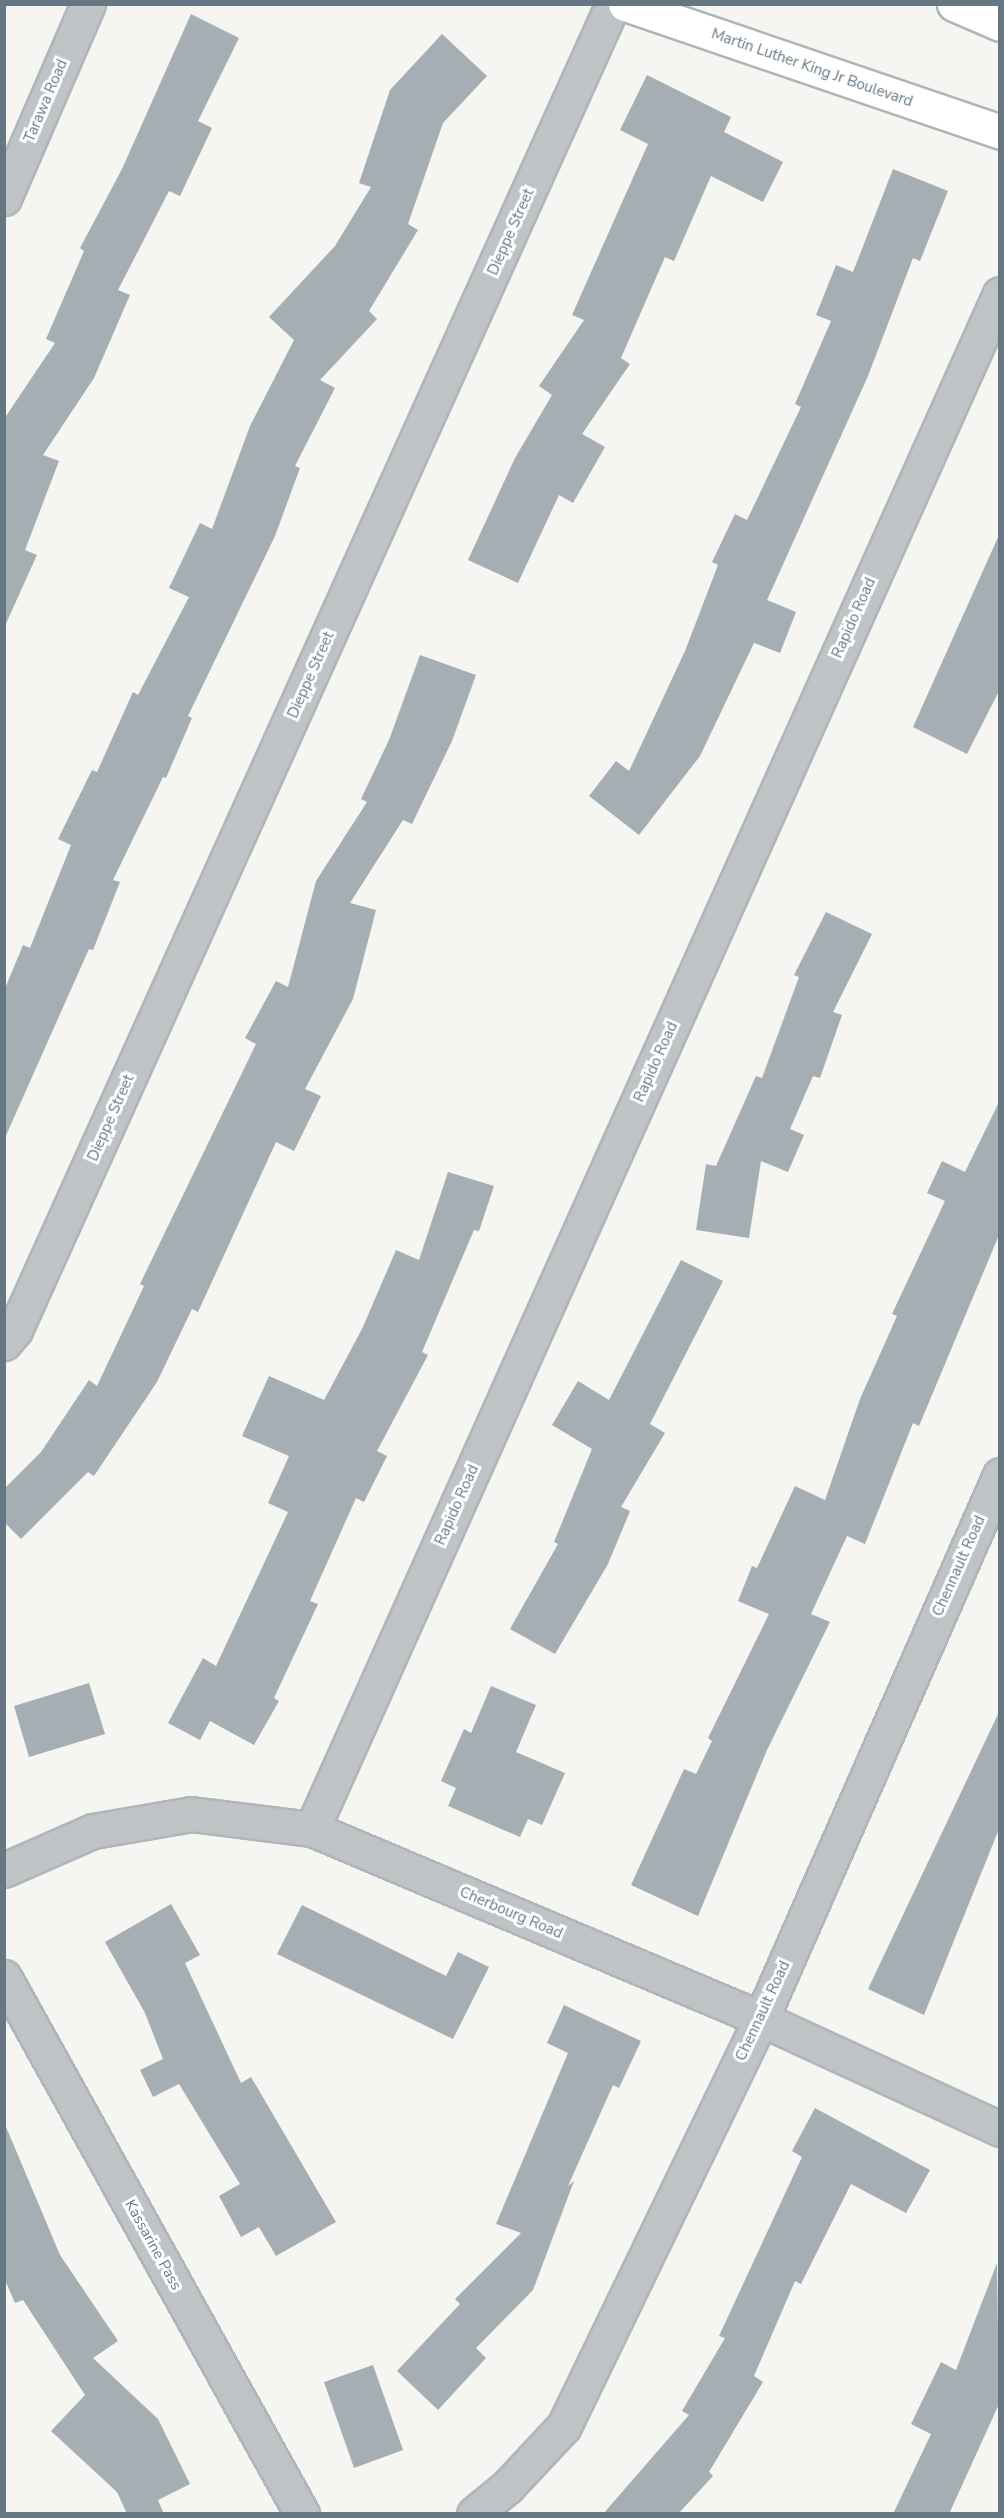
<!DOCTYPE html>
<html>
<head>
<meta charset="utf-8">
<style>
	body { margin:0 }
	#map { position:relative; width:1004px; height:2518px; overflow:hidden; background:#f5f5f2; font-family:"Nunito Sans",sans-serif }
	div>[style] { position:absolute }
	.building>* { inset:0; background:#a5aeb3 }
	.roads { filter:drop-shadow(2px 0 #b0b5b9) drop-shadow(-2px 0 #b0b5b9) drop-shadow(0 2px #b0b5b9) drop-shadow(0 -2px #b0b5b9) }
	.minor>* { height:33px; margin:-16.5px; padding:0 16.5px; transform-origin:16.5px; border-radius:16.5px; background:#bfc3c6 }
	.major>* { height:33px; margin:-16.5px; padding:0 16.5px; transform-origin:16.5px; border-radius:16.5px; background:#fff }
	span { translate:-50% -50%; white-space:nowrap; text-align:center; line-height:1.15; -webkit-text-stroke:6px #fff; paint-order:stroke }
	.street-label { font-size:15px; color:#657782 }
	.frame { position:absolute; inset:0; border:6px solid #657782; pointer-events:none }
</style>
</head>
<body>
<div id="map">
	<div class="building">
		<i style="clip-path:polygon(191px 14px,239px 38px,198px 121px,212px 128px,180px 196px,169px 191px,118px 290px,130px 295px,94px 378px,43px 455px,59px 461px,25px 550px,37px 555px,4px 628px,4px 419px,55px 343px,46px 339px,84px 251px,80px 248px,122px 169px)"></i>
		<i style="clip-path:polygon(442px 34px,487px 76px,443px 123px,408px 224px,418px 230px,369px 311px,377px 319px,320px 380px,335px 388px,295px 466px,300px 468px,275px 536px,188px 716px,192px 718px,166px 778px,163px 777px,113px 880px,120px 882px,93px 950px,89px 949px,4px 1140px,4px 991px,23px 945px,30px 948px,71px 845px,58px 839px,92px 770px,97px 772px,133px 692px,138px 695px,189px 597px,169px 588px,200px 523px,212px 529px,250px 426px,294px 340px,269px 317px,335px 246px,371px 187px,359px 183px,390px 90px)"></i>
		<i style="clip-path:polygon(647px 75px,731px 117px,724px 132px,783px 162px,763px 202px,711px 176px,674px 261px,665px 257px,621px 358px,630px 364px,582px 434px,605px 447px,573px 503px,559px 495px,518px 583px,468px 560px,515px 458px,552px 395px,539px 386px,584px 320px,572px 315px,648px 144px,620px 130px)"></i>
		<i style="clip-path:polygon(893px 169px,948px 191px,920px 261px,913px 258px,868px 376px,767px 600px,796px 612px,780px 653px,754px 643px,700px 756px,639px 835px,589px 796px,616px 761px,629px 771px,685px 651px,718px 565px,712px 562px,735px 514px,747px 520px,801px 407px,795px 404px,831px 321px,816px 315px,836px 265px,853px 272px)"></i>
		<i style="clip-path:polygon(999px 535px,999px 691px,967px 754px,913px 727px)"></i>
		<i style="clip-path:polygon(420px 655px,476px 675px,452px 741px,412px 824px,403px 820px,350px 903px,376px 910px,353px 999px,305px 1089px,321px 1096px,294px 1151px,276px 1142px,198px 1312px,192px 1309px,157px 1382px,94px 1476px,88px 1472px,21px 1539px,4px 1522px,4px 1489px,41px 1452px,89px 1380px,97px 1386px,144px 1286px,140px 1284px,256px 1044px,245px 1038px,276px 981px,288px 987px,316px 881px,367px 802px,361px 799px,389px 740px)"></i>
		<i style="clip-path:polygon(826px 912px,872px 934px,833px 1012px,842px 1015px,820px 1078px,813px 1076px,790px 1129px,804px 1135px,788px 1172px,761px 1161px,749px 1238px,696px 1230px,706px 1164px,716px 1166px,756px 1076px,762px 1078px,799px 977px,794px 975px)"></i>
		<i style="clip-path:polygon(999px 1102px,999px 1235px,919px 1426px,913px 1423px,865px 1544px,847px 1536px,811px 1614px,830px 1622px,767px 1750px,698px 1916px,631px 1885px,684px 1769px,696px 1774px,712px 1741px,708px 1738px,769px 1614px,738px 1601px,752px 1566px,757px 1568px,795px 1486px,825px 1500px,860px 1399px,897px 1316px,892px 1314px,945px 1201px,927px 1193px,942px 1161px,965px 1172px)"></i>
		<i style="clip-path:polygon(448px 1172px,494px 1186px,479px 1231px,474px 1230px,422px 1352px,428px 1355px,377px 1451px,387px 1456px,364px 1502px,356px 1498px,310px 1601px,318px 1604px,274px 1698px,279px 1701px,254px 1745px,210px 1721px,200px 1740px,168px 1723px,203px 1658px,216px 1666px,288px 1512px,268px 1503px,289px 1456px,242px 1436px,269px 1376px,324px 1400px,362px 1329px,396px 1250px,419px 1260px)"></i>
		<i style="clip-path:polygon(681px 1260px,723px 1281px,650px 1424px,665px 1433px,621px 1507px,630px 1511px,608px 1564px,555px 1654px,510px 1629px,558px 1544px,554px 1542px,592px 1449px,552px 1425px,578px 1381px,609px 1400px)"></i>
		<i style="clip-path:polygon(89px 1683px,105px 1734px,29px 1757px,14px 1706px)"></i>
		<i style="clip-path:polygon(491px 1686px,536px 1705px,516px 1752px,565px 1773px,542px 1825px,528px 1819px,520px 1837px,448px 1806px,456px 1788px,441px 1781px,464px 1729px,471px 1733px)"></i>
		<i style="clip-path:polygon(999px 1712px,999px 1829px,924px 2015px,868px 1989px)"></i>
		<i style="clip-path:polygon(171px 1904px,200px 1955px,185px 1963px,241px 2083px,251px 2077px,336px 2222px,276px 2256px,259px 2227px,241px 2237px,219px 2196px,240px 2184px,179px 2084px,153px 2097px,140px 2070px,163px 2059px,145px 2013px,105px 1942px)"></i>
		<i style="clip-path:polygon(302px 1905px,446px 1976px,458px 1952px,489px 1967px,453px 2039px,277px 1954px)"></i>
		<i style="clip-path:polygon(564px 2005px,641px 2041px,619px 2088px,613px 2085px,568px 2186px,574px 2181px,533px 2290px,476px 2348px,486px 2358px,438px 2410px,397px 2371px,460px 2304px,455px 2299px,521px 2233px,496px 2224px,568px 2053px,547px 2043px)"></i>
		<i style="clip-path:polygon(815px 2108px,930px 2170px,906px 2213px,851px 2184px,801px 2284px,795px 2281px,754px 2376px,763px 2382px,709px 2472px,713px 2476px,678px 2514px,603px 2514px,689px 2415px,682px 2411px,725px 2338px,719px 2336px,802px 2157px,792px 2151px)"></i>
		<i style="clip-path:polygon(4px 2122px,60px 2255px,118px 2341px,93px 2358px,158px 2419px,190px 2484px,158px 2500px,164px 2514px,127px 2514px,117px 2492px,51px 2431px,85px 2395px,23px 2300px,15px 2303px,4px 2278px)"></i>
		<i style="clip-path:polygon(997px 2263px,999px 2404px,949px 2514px,893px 2514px,931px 2434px,911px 2424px,941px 2362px,956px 2370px)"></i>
		<i style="clip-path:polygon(373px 2365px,403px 2450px,354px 2468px,324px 2382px)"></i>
	</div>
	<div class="roads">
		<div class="minor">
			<i style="left:4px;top:198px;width:211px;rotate:-66.6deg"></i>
			<i style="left:4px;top:1343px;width:17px;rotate:-50deg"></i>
			<i style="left:15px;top:1330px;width:1455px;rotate:-65.73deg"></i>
			<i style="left:312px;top:1829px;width:1682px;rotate:-65.86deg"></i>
			<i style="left:4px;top:1870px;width:97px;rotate:-23.7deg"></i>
			<i style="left:93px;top:1831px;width:99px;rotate:-9.8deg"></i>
			<i style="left:191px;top:1814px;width:122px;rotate:7.1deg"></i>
			<i style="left:312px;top:1829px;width:488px;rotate:22.9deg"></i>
			<i style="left:761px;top:2019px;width:263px;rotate:24.7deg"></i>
			<i style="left:4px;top:1977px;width:614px;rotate:60.97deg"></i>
			<i style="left:474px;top:2514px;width:43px;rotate:-39.3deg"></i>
			<i style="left:507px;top:2487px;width:83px;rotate:-46.9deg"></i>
			<i style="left:564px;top:2426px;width:452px;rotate:-64.2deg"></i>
			<i style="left:761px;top:2019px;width:594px;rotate:-66.28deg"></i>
		</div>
		<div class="major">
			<i style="left:625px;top:4px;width:396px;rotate:18.8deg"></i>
			<i style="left:954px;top:4px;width:50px;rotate:23.5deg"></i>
		</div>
	</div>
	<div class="street-label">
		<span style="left:812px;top:68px;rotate:19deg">Martin Luther King Jr Boulevard</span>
		<span style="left:46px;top:101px;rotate:-67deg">Tarawa Road</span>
		<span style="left:511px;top:232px;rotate:-66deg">Dieppe Street</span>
		<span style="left:854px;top:618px;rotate:-66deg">Rapido Road</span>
		<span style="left:311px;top:675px;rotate:-66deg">Dieppe Street</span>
		<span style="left:656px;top:1062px;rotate:-66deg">Rapido Road</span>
		<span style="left:111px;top:1118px;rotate:-66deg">Dieppe Street</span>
		<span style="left:457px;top:1505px;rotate:-66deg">Rapido Road</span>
		<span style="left:959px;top:1566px;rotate:-66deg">Chennault Road</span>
		<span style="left:511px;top:1913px;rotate:23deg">Cherbourg Road</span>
		<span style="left:763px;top:2011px;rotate:-65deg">Chennault Road</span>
		<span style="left:153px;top:2245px;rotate:61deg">Kassarine Pass</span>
	</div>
	<div class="frame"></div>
</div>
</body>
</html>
